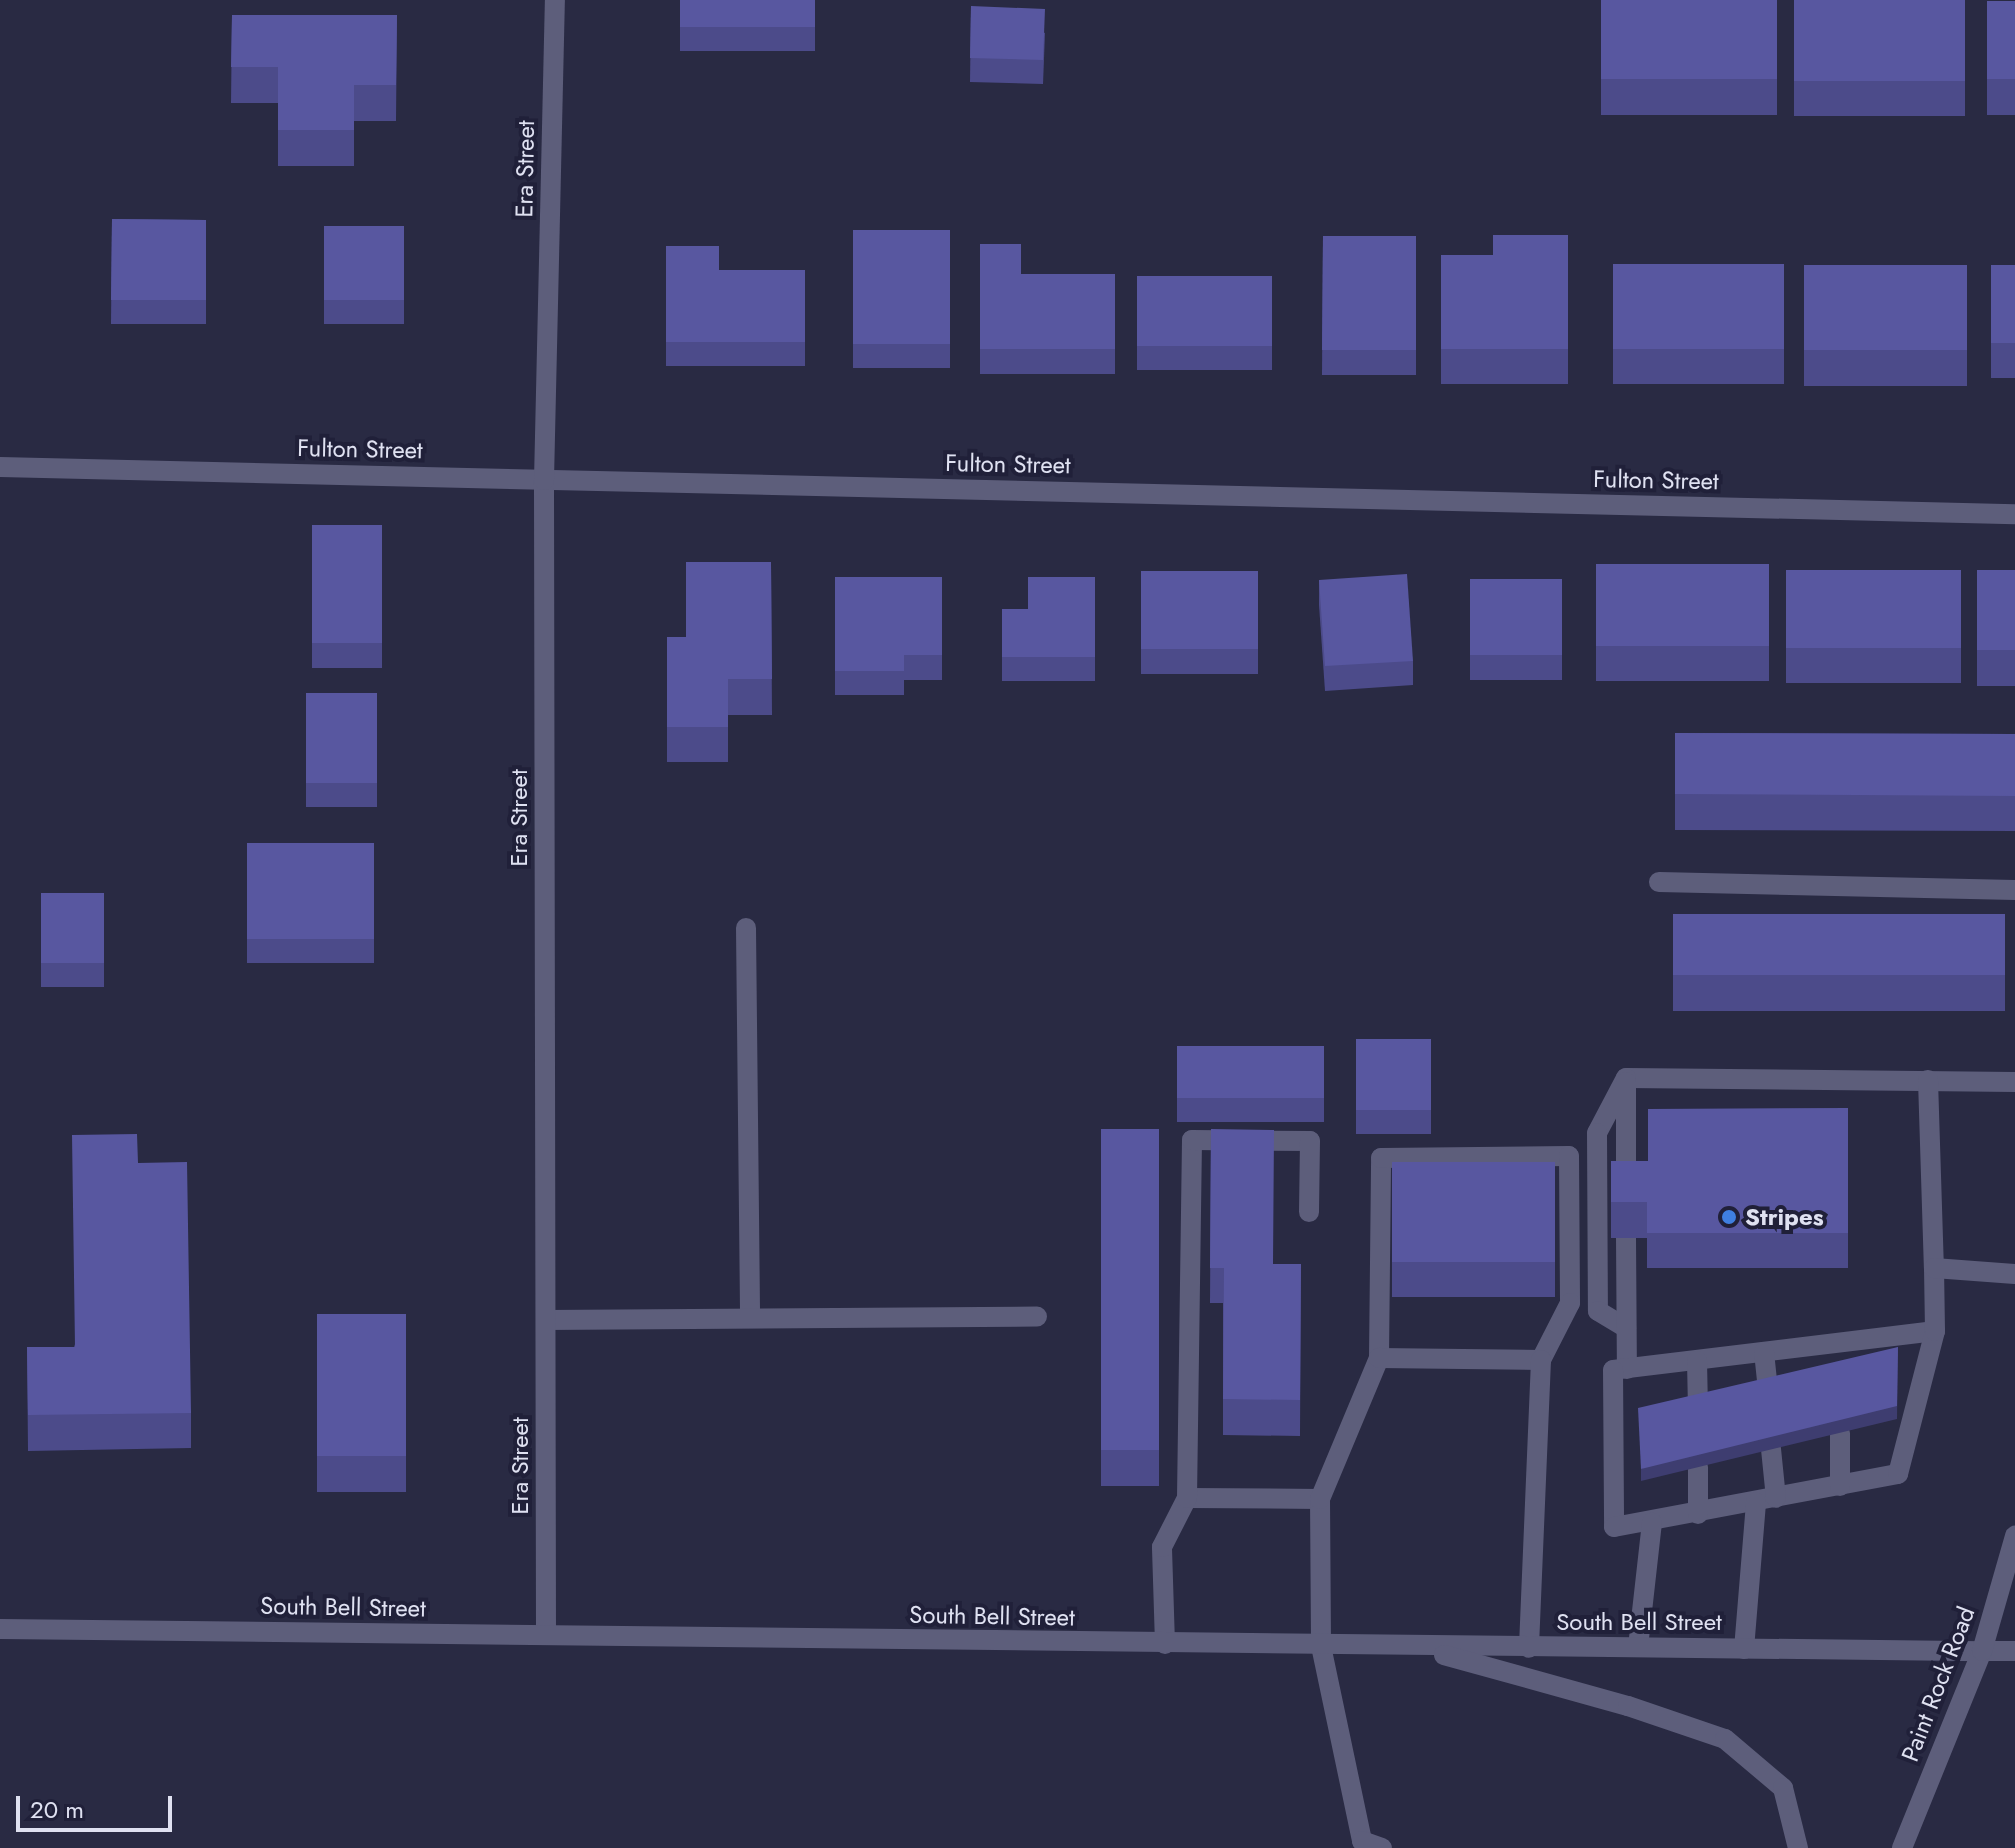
<!DOCTYPE html>
<html>
<head>
<meta charset="utf-8">
<style>
	body { margin:0 }
	#map { position:relative; width:2015px; height:1848px; overflow:hidden; background:#292a43; font-family:Jost,sans-serif }
	div>[style] { position:absolute }
	.service>* { height:20px; margin:-10px; padding:0 10px; transform-origin:10px; border-radius:10px; background:#5d5e7b }
	.minor>* { height:20px; margin:-10px; padding:0 10px; transform-origin:10px; border-radius:10px; background:#5d5e7b }
	.secondary>* { height:20px; margin:-10px; padding:0 10px; transform-origin:10px; border-radius:10px; background:#5d5e7b }
	.wall>* { inset:0; background:#4c4b8a }
	.shaded-wall>* { inset:0; background:#3e3d70 }
	.building>* { inset:0; background:#5857a0 }
	.dots>* { width:22px; height:22px; translate:-50% -50%; box-sizing:border-box; border:4px solid #202039; border-radius:50% }
	span { translate:-50% -50%; white-space:nowrap; text-align:center; line-height:1.15; -webkit-text-stroke:8px #202039; paint-order:stroke }
	.street-label { font-size:24px; color:#dfe1f1 }
	.poi-label { font-size:24px; color:#dfe1f1; font-weight:700 }
	.left { translate:0 -50%; text-align:left }
	.scale { position:absolute; left:16px; top:1796px; width:156px; height:36px; box-sizing:border-box; border:4px solid #dfe1f1; border-top:0; padding-left:10px; font-size:24px; line-height:28px; white-space:nowrap; color:#dfe1f1; -webkit-text-stroke:6px #202039; paint-order:stroke }
</style>
</head>
<body>
<div id="map">
	<div class="service">
		<i style="left:1659px;top:882px;width:356px;rotate:1.3deg"></i>
		<i style="left:746px;top:928px;width:389px;rotate:89.4deg"></i>
		<i style="left:1626px;top:1078px;width:389px;rotate:0.6deg"></i>
		<i style="left:1626px;top:1078px;width:62px;rotate:117.8deg"></i>
		<i style="left:1597px;top:1133px;width:178px;rotate:89.7deg"></i>
		<i style="left:1598px;top:1311px;width:33px;rotate:31deg"></i>
		<i style="left:1928px;top:1080px;width:188px;rotate:88.2deg"></i>
		<i style="left:1626px;top:1186px;width:104px;rotate:-90deg"></i>
		<i style="left:1626px;top:1238px;width:131px;rotate:89.6deg"></i>
		<i style="left:546px;top:1320px;width:491px;rotate:-0.4deg"></i>
		<i style="left:1935px;top:1331px;width:324px;rotate:173.1deg"></i>
		<i style="left:1613px;top:1370px;width:157px;rotate:89.6deg"></i>
		<i style="left:1614px;top:1527px;width:289px;rotate:-10.6deg"></i>
		<i style="left:1898px;top:1474px;width:148px;rotate:-75.5deg"></i>
		<i style="left:1935px;top:1331px;width:63px;rotate:-90.9deg"></i>
		<i style="left:1934px;top:1268px;width:81px;rotate:4.2deg"></i>
		<i style="left:1764px;top:1352px;width:39px;rotate:84deg"></i>
		<i style="left:1379px;top:1358px;width:200px;rotate:-89.4deg"></i>
		<i style="left:1381px;top:1158px;width:188px;rotate:-0.6deg"></i>
		<i style="left:1569px;top:1156px;width:147px;rotate:89.6deg"></i>
		<i style="left:1570px;top:1303px;width:64px;rotate:117deg"></i>
		<i style="left:1697px;top:1361px;width:46px;rotate:88.8deg"></i>
		<i style="left:1840px;top:1433px;width:53px;rotate:90deg"></i>
		<i style="left:1771px;top:1449px;width:49px;rotate:84.2deg"></i>
		<i style="left:1187px;top:1498px;width:133px;rotate:0.4deg"></i>
		<i style="left:1320px;top:1499px;width:147px;rotate:89.6deg"></i>
		<i style="left:1321px;top:1646px;width:199px;rotate:78.1deg"></i>
		<i style="left:1362px;top:1841px;width:21px;rotate:19deg"></i>
		<i style="left:1320px;top:1499px;width:153px;rotate:-67.3deg"></i>
		<i style="left:1379px;top:1358px;width:162px;rotate:0.7deg"></i>
		<i style="left:1541px;top:1360px;width:288px;rotate:92.4deg"></i>
		<i style="left:1698px;top:1514px;width:47px;rotate:-90deg"></i>
		<i style="left:1165px;top:1644px;width:97px;rotate:-91.8deg"></i>
		<i style="left:1162px;top:1547px;width:55px;rotate:-63deg"></i>
		<i style="left:1187px;top:1498px;width:358px;rotate:-89.2deg"></i>
		<i style="left:1192px;top:1140px;width:118px;rotate:0.5deg"></i>
		<i style="left:1310px;top:1141px;width:71px;rotate:90.8deg"></i>
		<i style="left:1638px;top:1647px;width:125px;rotate:-83.6deg"></i>
		<i style="left:1744px;top:1649px;width:147px;rotate:-85.3deg"></i>
	</div>
	<div class="minor">
		<i style="left:0;top:467px;width:2016px;rotate:1.34deg"></i>
		<i style="left:546px;top:1635px;width:1155px;rotate:-90.1deg"></i>
		<i style="left:544px;top:480px;width:480px;rotate:-88.7deg"></i>
		<i style="left:1982px;top:1651px;width:33px"></i>
	</div>
	<div class="secondary">
		<i style="left:0;top:1629px;width:1982px;rotate:0.64deg"></i>
		<i style="left:1444px;top:1655px;width:191px;rotate:15.5deg"></i>
		<i style="left:1628px;top:1706px;width:102px;rotate:18.8deg"></i>
		<i style="left:1725px;top:1739px;width:76px;rotate:40.2deg"></i>
		<i style="left:1783px;top:1788px;width:62px;rotate:76deg"></i>
		<i style="left:1902px;top:1848px;width:213px;rotate:-67.9deg"></i>
		<i style="left:1982px;top:1651px;width:120px;rotate:-74deg"></i>
	</div>
	<div class="wall">
		<i style="clip-path:polygon(680px 0,815px 0,815px 51px,680px 51px)"></i>
		<i style="clip-path:polygon(1601px 0,1777px 0,1777px 115px,1601px 115px)"></i>
		<i style="clip-path:polygon(1794px 0,1965px 0,1965px 116px,1794px 116px)"></i>
		<i style="clip-path:polygon(1987px 1px,2015px 1px,2015px 115px,1987px 115px)"></i>
		<i style="clip-path:polygon(971px 6px,1045px 33px,1043px 84px,970px 82px)"></i>
		<i style="clip-path:polygon(232px 15px,397px 15px,396px 121px,354px 121px,354px 166px,278px 166px,278px 103px,231px 103px)"></i>
		<i style="clip-path:polygon(112px 219px,206px 220px,206px 324px,111px 324px)"></i>
		<i style="clip-path:polygon(324px 226px,404px 226px,404px 324px,324px 324px)"></i>
		<i style="clip-path:polygon(853px 230px,950px 230px,950px 368px,853px 368px)"></i>
		<i style="clip-path:polygon(1568px 235px,1568px 384px,1441px 384px,1441px 255px,1493px 255px)"></i>
		<i style="clip-path:polygon(1323px 236px,1416px 236px,1416px 375px,1322px 375px)"></i>
		<i style="clip-path:polygon(980px 244px,1021px 274px,1115px 274px,1115px 374px,980px 374px)"></i>
		<i style="clip-path:polygon(666px 246px,719px 270px,805px 270px,805px 366px,666px 366px)"></i>
		<i style="clip-path:polygon(1613px 264px,1784px 264px,1784px 384px,1613px 384px)"></i>
		<i style="clip-path:polygon(1804px 265px,1967px 265px,1967px 386px,1804px 386px)"></i>
		<i style="clip-path:polygon(1991px 265px,2015px 265px,2015px 378px,1991px 378px)"></i>
		<i style="clip-path:polygon(1137px 276px,1272px 276px,1272px 370px,1137px 370px)"></i>
		<i style="clip-path:polygon(312px 525px,382px 525px,382px 668px,312px 668px)"></i>
		<i style="clip-path:polygon(771px 562px,772px 715px,728px 715px,728px 762px,667px 762px,667px 637px,686px 637px)"></i>
		<i style="clip-path:polygon(1596px 564px,1769px 564px,1769px 681px,1596px 681px)"></i>
		<i style="clip-path:polygon(1786px 570px,1961px 570px,1961px 683px,1786px 683px)"></i>
		<i style="clip-path:polygon(1977px 570px,2015px 570px,2015px 686px,1977px 686px)"></i>
		<i style="clip-path:polygon(1141px 571px,1258px 571px,1258px 674px,1141px 674px)"></i>
		<i style="clip-path:polygon(835px 577px,942px 577px,942px 680px,904px 680px,904px 695px,835px 695px)"></i>
		<i style="clip-path:polygon(1095px 577px,1095px 681px,1002px 681px,1002px 609px,1028px 609px)"></i>
		<i style="clip-path:polygon(1470px 579px,1562px 579px,1562px 680px,1470px 680px)"></i>
		<i style="clip-path:polygon(1319px 580px,1413px 661px,1413px 685px,1325px 691px,1319px 605px)"></i>
		<i style="clip-path:polygon(306px 693px,377px 693px,377px 807px,306px 807px)"></i>
		<i style="clip-path:polygon(1675px 733px,2015px 734px,2015px 831px,1675px 830px)"></i>
		<i style="clip-path:polygon(247px 843px,374px 843px,374px 963px,247px 963px)"></i>
		<i style="clip-path:polygon(41px 893px,104px 893px,104px 987px,41px 987px)"></i>
		<i style="clip-path:polygon(1673px 914px,2005px 914px,2005px 1011px,1673px 1011px)"></i>
		<i style="clip-path:polygon(1356px 1039px,1431px 1039px,1431px 1134px,1356px 1134px)"></i>
		<i style="clip-path:polygon(1177px 1046px,1324px 1046px,1324px 1122px,1177px 1122px)"></i>
		<i style="clip-path:polygon(1848px 1108px,1848px 1268px,1647px 1268px,1647px 1238px,1611px 1238px,1611px 1161px,1648px 1161px)"></i>
		<i style="clip-path:polygon(1101px 1129px,1159px 1129px,1159px 1486px,1101px 1486px)"></i>
		<i style="clip-path:polygon(1211px 1129px,1273px 1264px,1301px 1264px,1300px 1436px,1223px 1435px,1223px 1303px,1210px 1303px)"></i>
		<i style="clip-path:polygon(1392px 1162px,1555px 1162px,1555px 1297px,1392px 1297px)"></i>
		<i style="clip-path:polygon(138px 1163px,191px 1413px,191px 1448px,28px 1451px,27px 1347px,74px 1347px)"></i>
		<i style="clip-path:polygon(317px 1314px,406px 1314px,406px 1492px,317px 1492px)"></i>
	</div>
	<div class="shaded-wall">
		<i style="clip-path:polygon(1898px 1347px,1897px 1419px,1641px 1481px,1641px 1469px)"></i>
	</div>
	<div class="building">
		<i style="clip-path:polygon(680px 0,815px 0,815px 27px,680px 27px)"></i>
		<i style="clip-path:polygon(1601px 0,1777px 0,1777px 79px,1601px 79px)"></i>
		<i style="clip-path:polygon(1794px 0,1965px 0,1965px 81px,1794px 81px)"></i>
		<i style="clip-path:polygon(1987px 1px,2015px 1px,2015px 79px,1987px 79px)"></i>
		<i style="clip-path:polygon(971px 6px,1045px 9px,1043px 60px,970px 58px)"></i>
		<i style="clip-path:polygon(232px 15px,397px 15px,396px 85px,354px 85px,354px 130px,278px 130px,278px 67px,231px 67px)"></i>
		<i style="clip-path:polygon(112px 219px,206px 220px,206px 300px,111px 300px)"></i>
		<i style="clip-path:polygon(324px 226px,404px 226px,404px 300px,324px 300px)"></i>
		<i style="clip-path:polygon(853px 230px,950px 230px,950px 344px,853px 344px)"></i>
		<i style="clip-path:polygon(1493px 235px,1568px 235px,1568px 349px,1441px 349px,1441px 255px,1493px 255px)"></i>
		<i style="clip-path:polygon(1323px 236px,1416px 236px,1416px 350px,1322px 350px)"></i>
		<i style="clip-path:polygon(980px 244px,1021px 244px,1021px 274px,1115px 274px,1115px 349px,980px 349px)"></i>
		<i style="clip-path:polygon(666px 246px,719px 246px,719px 270px,805px 270px,805px 342px,666px 342px)"></i>
		<i style="clip-path:polygon(1613px 264px,1784px 264px,1784px 349px,1613px 349px)"></i>
		<i style="clip-path:polygon(1804px 265px,1967px 265px,1967px 350px,1804px 350px)"></i>
		<i style="clip-path:polygon(1991px 265px,2015px 265px,2015px 343px,1991px 343px)"></i>
		<i style="clip-path:polygon(1137px 276px,1272px 276px,1272px 346px,1137px 346px)"></i>
		<i style="clip-path:polygon(312px 525px,382px 525px,382px 643px,312px 643px)"></i>
		<i style="clip-path:polygon(686px 562px,771px 562px,772px 679px,728px 679px,728px 727px,667px 727px,667px 637px,686px 637px)"></i>
		<i style="clip-path:polygon(1596px 564px,1769px 564px,1769px 646px,1596px 646px)"></i>
		<i style="clip-path:polygon(1786px 570px,1961px 570px,1961px 648px,1786px 648px)"></i>
		<i style="clip-path:polygon(1977px 570px,2015px 570px,2015px 650px,1977px 650px)"></i>
		<i style="clip-path:polygon(1141px 571px,1258px 571px,1258px 649px,1141px 649px)"></i>
		<i style="clip-path:polygon(1407px 574px,1413px 661px,1325px 666px,1319px 580px)"></i>
		<i style="clip-path:polygon(835px 577px,942px 577px,942px 655px,904px 655px,904px 671px,835px 671px)"></i>
		<i style="clip-path:polygon(1028px 577px,1095px 577px,1095px 657px,1002px 657px,1002px 609px,1028px 609px)"></i>
		<i style="clip-path:polygon(1470px 579px,1562px 579px,1562px 655px,1470px 655px)"></i>
		<i style="clip-path:polygon(306px 693px,377px 693px,377px 783px,306px 783px)"></i>
		<i style="clip-path:polygon(1675px 733px,2015px 734px,2015px 796px,1675px 794px)"></i>
		<i style="clip-path:polygon(247px 843px,374px 843px,374px 939px,247px 939px)"></i>
		<i style="clip-path:polygon(41px 893px,104px 893px,104px 963px,41px 963px)"></i>
		<i style="clip-path:polygon(1673px 914px,2005px 914px,2005px 975px,1673px 975px)"></i>
		<i style="clip-path:polygon(1356px 1039px,1431px 1039px,1431px 1110px,1356px 1110px)"></i>
		<i style="clip-path:polygon(1177px 1046px,1324px 1046px,1324px 1098px,1177px 1098px)"></i>
		<i style="clip-path:polygon(1848px 1108px,1848px 1233px,1647px 1233px,1647px 1202px,1611px 1202px,1611px 1161px,1648px 1161px,1648px 1109px)"></i>
		<i style="clip-path:polygon(1101px 1129px,1159px 1129px,1159px 1450px,1101px 1450px)"></i>
		<i style="clip-path:polygon(1211px 1129px,1274px 1130px,1273px 1264px,1301px 1264px,1300px 1400px,1223px 1399px,1224px 1268px,1210px 1268px)"></i>
		<i style="clip-path:polygon(137px 1134px,138px 1163px,187px 1162px,191px 1413px,28px 1415px,27px 1347px,75px 1347px,72px 1135px)"></i>
		<i style="clip-path:polygon(1392px 1162px,1555px 1162px,1555px 1262px,1392px 1262px)"></i>
		<i style="clip-path:polygon(317px 1314px,406px 1314px,406px 1456px,317px 1456px)"></i>
		<i style="clip-path:polygon(1898px 1347px,1897px 1406px,1641px 1469px,1638px 1408px)"></i>
	</div>
	<div class="dots">
		<i style="left:1729px;top:1217px;background:#3f7fe0"></i>
	</div>
	<div class="street-label">
		<span style="left:525px;top:169px;rotate:-89deg">Era Street</span>
		<span style="left:360px;top:449px;rotate:1deg">Fulton Street</span>
		<span style="left:1008px;top:464px;rotate:1deg">Fulton Street</span>
		<span style="left:1656px;top:480px;rotate:1deg">Fulton Street</span>
		<span style="left:519px;top:818px;rotate:-90deg">Era Street</span>
		<span style="left:520px;top:1466px;rotate:-90deg">Era Street</span>
		<span style="left:343px;top:1607px;rotate:1deg">South Bell Street</span>
		<span style="left:992px;top:1616px;rotate:1deg">South Bell Street</span>
		<span style="left:1639px;top:1622px">South Bell Street</span>
		<span style="left:1938px;top:1684px;rotate:-69deg">Paint Rock Road</span>
	</div>
	<div class="poi-label">
		<span class="left" style="left:1745px;top:1217px">Stripes</span>
	</div>
	<div class="scale">20 m</div>
</div>
</body>
</html>
